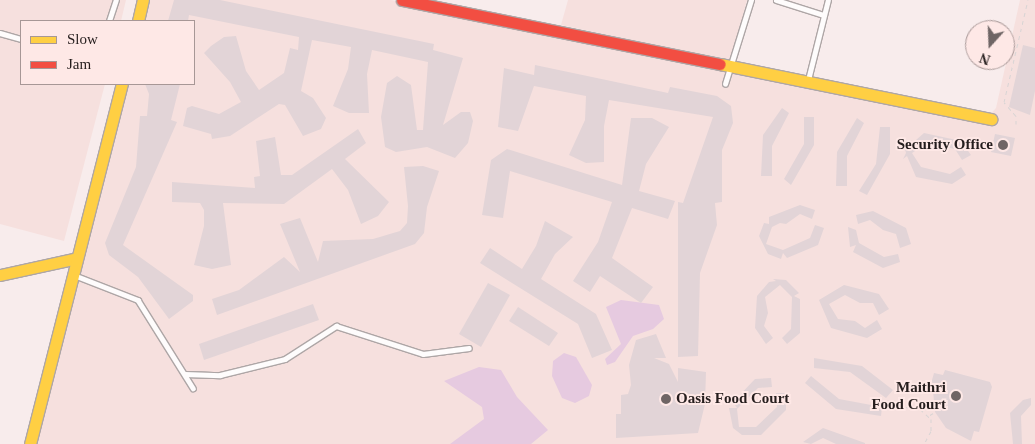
<!DOCTYPE html>
<html>
<head>
<meta charset="utf-8">
<style>
	body { margin:0 }
	#map { position:relative; width:1035px; height:444px; overflow:hidden; background:#f8ecec; font-family:Georgia,serif }
	div>[style] { position:absolute }
	.built>* { inset:0; background:#f6e0de }
	.water>* { inset:0; background:#e6cae0 }
	.building>* { inset:0; background:#e2d4d7 }
	.path>* { height:1px; margin-top:-0.5px; transform-origin:0; background:repeating-linear-gradient(90deg,#d8d4d4 0 4px,transparent 0 8px) }
	.roads { filter:drop-shadow(1px 0 #aea6a6) drop-shadow(-1px 0 #aea6a6) drop-shadow(0 1px #aea6a6) drop-shadow(0 -1px #aea6a6) }
	.lane>* { height:4.5px; margin:-2.25px; padding:0 2.25px; transform-origin:2.25px; border-radius:2.25px; background:#fefcfc }
	.slow>* { height:11px; margin:-5.5px; padding:0 5.5px; transform-origin:5.5px; border-radius:5.5px; background:#ffcf43 }
	.jam>* { height:11px; margin:-5.5px; padding:0 5.5px; transform-origin:5.5px; border-radius:5.5px; background:#f24e42 }
	.dots>* { width:14px; height:14px; translate:-50% -50%; box-sizing:border-box; border:2px solid #fee8e6; border-radius:50% }
	span { translate:-50% -50%; white-space:nowrap; text-align:center; line-height:1.15; -webkit-text-stroke:4px #fee8e6; paint-order:stroke }
	.poi-label { font-size:15px; color:#251d1d; font-weight:700 }
	.right { translate:-100% -50%; text-align:right }
	.left { translate:0 -50%; text-align:left }
	.legend { position:absolute; left:20px; top:20px; width:175px; height:65px; box-sizing:border-box; background:#fee8e6; border:1px solid #a79796; margin:0; padding:6px 9px; list-style:none; font-size:15px; color:#251d1d }
	.legend li { display:flex; align-items:center; gap:10px; height:25px }
	.legend b { width:25px; border:1px solid #a79796 }
	.north { position:absolute; left:965px; top:20px; width:50px; height:50px; box-sizing:border-box; background:#fee8e6; border:1px solid #a79796; border-radius:50%; rotate:200deg; font-size:14px; font-weight:700; line-height:20px; text-align:center; color:#251d1d }
	.north::after { content:''; display:block; margin:auto; width:18px; height:22px; background:#6f6565; clip-path:polygon(50% 0,100% 100%,50% 72%,0 100%) }
</style>
</head>
<body>
<div id="map">
	<div class="built">
		<i style="clip-path:polygon(0 0,126px 0,121px 21px,21px 21px,21px 84px,105px 84px,64px 241px,0 224px)"></i>
		<i style="clip-path:polygon(147px 0,391px 0,986px 119px,996px 108px,1020px 0,1035px 0,1035px 444px,26px 444px,124px 84px,194px 84px,194px 21px,141px 21px)"></i>
		<i style="clip-path:polygon(568px 0,747px 0,731px 61px,561px 25px)"></i>
	</div>
	<div class="water">
		<i style="clip-path:polygon(621px 300px,659px 305px,664px 319px,653px 329px,633px 336px,615px 362px,607px 365px,605px 359px,621px 344px,606px 307px)"></i>
		<i style="clip-path:polygon(564px 353px,576px 357px,592px 385px,589px 396px,575px 403px,562px 398px,552px 376px,553px 361px)"></i>
		<i style="clip-path:polygon(479px 367px,501px 370px,517px 397px,548px 430px,531px 444px,450px 444px,484px 419px,482px 407px,444px 381px)"></i>
	</div>
	<div class="building">
		<i style="clip-path:polygon(174px 0,220px 0,434px 44px,433px 50px,463px 58px,443px 125px,461px 112px,470px 112px,473px 121px,468px 143px,455px 158px,427px 147px,396px 152px,385px 147px,381px 117px,387px 83px,397px 76px,411px 85px,417px 130px,423px 130px,428px 62px,372px 50px,367px 74px,369px 113px,349px 113px,333px 106px,348px 69px,351px 47px,312px 40px,301px 91px,313px 98px,326px 118px,321px 129px,303px 136px,285px 105px,279px 104px,230px 136px,212px 139px,211px 134px,183px 126px,187px 108px,192px 106px,219px 114px,241px 102px,230px 82px,204px 53px,211px 46px,224px 37px,236px 36px,246px 71px,259px 90px,284px 73px,290px 48px,298px 50px,299px 37px,189px 15px,188px 21px,168px 21px)"></i>
		<i style="clip-path:polygon(1023px 45px,1035px 48px,1035px 91px,1030px 115px,1009px 107px)"></i>
		<i style="clip-path:polygon(535px 65px,668px 93px,670px 87px,717px 96px,731px 106px,733px 123px,722px 150px,722px 202px,715px 203px,717px 225px,700px 273px,698px 356px,678px 357px,678px 202px,683px 203px,713px 117px,609px 100px,604px 126px,604px 162px,586px 163px,569px 155px,585px 120px,586px 96px,534px 86px,518px 131px,498px 127px,504px 68px,534px 75px)"></i>
		<i style="clip-path:polygon(145px 84px,180px 84px,171px 120px,177px 122px,123px 245px,193px 295px,193px 301px,169px 319px,138px 277px,109px 255px,105px 243px,136px 167px,140px 116px,147px 116px,149px 94px)"></i>
		<i style="clip-path:polygon(782px 108px,789px 113px,772px 146px,772px 176px,761px 176px,763px 135px)"></i>
		<i style="clip-path:polygon(804px 117px,814px 117px,814px 145px,791px 185px,784px 179px,804px 144px)"></i>
		<i style="clip-path:polygon(631px 118px,652px 118px,669px 127px,646px 164px,639px 191px,675px 201px,668px 219px,632px 208px,612px 258px,653px 287px,641px 303px,600px 276px,590px 292px,573px 281px,598px 242px,612px 202px,510px 171px,503px 218px,482px 215px,491px 160px,507px 149px,622px 185px)"></i>
		<i style="clip-path:polygon(857px 118px,864px 123px,847px 156px,847px 186px,836px 186px,837px 152px)"></i>
		<i style="clip-path:polygon(880px 127px,890px 127px,890px 154px,867px 195px,859px 191px,876px 164px)"></i>
		<i style="clip-path:polygon(358px 129px,366px 143px,345px 159px,389px 202px,378px 216px,361px 224px,348px 190px,332px 169px,284px 204px,223px 203px,231px 265px,212px 269px,194px 265px,204px 226px,204px 210px,200px 203px,172px 202px,172px 182px,255px 188px,254px 177px,260px 176px,256px 141px,275px 137px,281px 175px,292px 175px)"></i>
		<i style="clip-path:polygon(924px 133px,961px 141px,971px 155px,962px 160px,955px 149px,927px 143px,912px 153px,921px 167px,950px 174px,961px 167px,966px 175px,952px 184px,916px 177px,907px 156px,903px 159px,906px 153px,903px 141px,908px 147px)"></i>
		<i style="clip-path:polygon(995px 134px,1015px 138px,1011px 156px,991px 152px)"></i>
		<i style="clip-path:polygon(423px 166px,439px 171px,427px 207px,424px 233px,415px 244px,217px 315px,212px 299px,239px 290px,284px 257px,300px 272px,280px 224px,300px 218px,318px 262px,323px 241px,373px 239px,400px 231px,407px 223px,408px 206px,404px 167px)"></i>
		<i style="clip-path:polygon(800px 205px,815px 210px,812px 219px,800px 214px,786px 224px,780px 223px,772px 227px,766px 244px,783px 250px,810px 238px,815px 225px,824px 228px,818px 245px,787px 258px,783px 253px,781px 259px,768px 254px,759px 236px,764px 223px,769px 224px,769px 217px)"></i>
		<i style="clip-path:polygon(873px 211px,906px 228px,911px 244px,900px 248px,896px 234px,883px 230px,870px 220px,858px 224px,856px 215px)"></i>
		<i style="clip-path:polygon(545px 221px,573px 237px,555px 254px,541px 279px,596px 314px,612px 350px,592px 358px,578px 324px,480px 263px,490px 248px,522px 269px,536px 246px)"></i>
		<i style="clip-path:polygon(848px 227px,856px 230px,859px 243px,884px 257px,898px 254px,900px 262px,883px 268px,853px 252px,856px 245px,850px 247px)"></i>
		<i style="clip-path:polygon(773px 279px,786px 280px,799px 293px,794px 296px,800px 299px,800px 333px,787px 344px,782px 338px,791px 329px,792px 297px,780px 285px,765px 297px,768px 313px,764px 326px,773px 338px,766px 344px,755px 328px,757px 296px,769px 282px,776px 281px)"></i>
		<i style="clip-path:polygon(488px 283px,510px 295px,481px 347px,459px 334px)"></i>
		<i style="clip-path:polygon(844px 285px,879px 294px,889px 309px,879px 315px,873px 303px,860px 303px,845px 295px,829px 304px,838px 319px,855px 321px,865px 328px,877px 320px,882px 329px,867px 338px,831px 328px,819px 300px)"></i>
		<i style="clip-path:polygon(313px 304px,319px 320px,204px 360px,199px 344px)"></i>
		<i style="clip-path:polygon(518px 307px,558px 333px,549px 346px,509px 321px)"></i>
		<i style="clip-path:polygon(656px 334px,666px 358px,654px 358px,669px 364px,678px 382px,678px 368px,706px 372px,705px 404px,698px 433px,616px 438px,616px 414px,621px 414px,621px 395px,628px 394px,631px 385px,629px 365px,636px 340px)"></i>
		<i style="clip-path:polygon(814px 358px,862px 366px,893px 390px,886px 398px,850px 372px,814px 368px)"></i>
		<i style="clip-path:polygon(945px 370px,990px 382px,992px 387px,979px 432px,974px 431px,971px 441px,946px 428px,935px 412px,932px 380px,934px 373px,943px 375px)"></i>
		<i style="clip-path:polygon(811px 376px,839px 399px,882px 407px,881px 416px,836px 409px,805px 383px)"></i>
		<i style="clip-path:polygon(771px 378px,772px 387px,758px 388px,737px 409px,739px 427px,756px 427px,777px 407px,776px 393px,786px 393px,786px 410px,761px 435px,742px 435px,733px 428px,729px 408px,737px 408px,733px 402px,755px 379px)"></i>
		<i style="clip-path:polygon(1031px 398px,1031px 405px,1021px 416px,1022px 444px,1013px 444px,1010px 413px,1023px 400px)"></i>
		<i style="clip-path:polygon(823px 428px,865px 443px,865px 444px,836px 444px,823px 438px,811px 444px,803px 442px)"></i>
	</div>
	<div class="path">
		<i style="left:1016px;top:124px;width:8px;rotate:-90deg"></i>
		<i style="left:1016px;top:116px;width:18px;rotate:-131deg"></i>
		<i style="left:1004px;top:102px;width:105px;rotate:-76.8deg"></i>
		<i style="left:905px;top:407px;width:15px;rotate:8deg"></i>
		<i style="left:920px;top:409px;width:15px;rotate:42deg"></i>
		<i style="left:931px;top:419px;width:12px;rotate:90deg"></i>
		<i style="left:931px;top:431px;width:15px;rotate:118deg"></i>
		<i style="left:930px;top:415px;width:6px;rotate:-31deg"></i>
	</div>
	<div class="roads">
		<div class="lane">
			<i style="left:776px;top:0;width:50px;rotate:17.4deg"></i>
			<i style="left:109px;top:21px;width:22px;rotate:-72deg"></i>
			<i style="left:0;top:33px;width:22px;rotate:16deg"></i>
			<i style="left:808px;top:80px;width:82px;rotate:-76deg"></i>
			<i style="left:725px;top:84px;width:88px;rotate:-72.8deg"></i>
			<i style="left:74px;top:275px;width:69px;rotate:21.3deg"></i>
			<i style="left:138px;top:300px;width:104px;rotate:58deg"></i>
			<i style="left:185px;top:374px;width:35px;rotate:2deg"></i>
			<i style="left:220px;top:375px;width:67px;rotate:-13.8deg"></i>
			<i style="left:285px;top:359px;width:61px;rotate:-32.9deg"></i>
			<i style="left:336px;top:326px;width:91px;rotate:17.8deg"></i>
			<i style="left:423px;top:354px;width:46px;rotate:-7.4deg"></i>
		</div>
		<div class="slow">
			<i style="left:138px;top:21px;width:22px;rotate:-77deg"></i>
			<i style="left:720px;top:64px;width:277px;rotate:11.5deg"></i>
			<i style="left:0;top:275px;width:79px;rotate:-12.4deg"></i>
			<i style="left:30px;top:444px;width:372px;rotate:-75.7deg"></i>
		</div>
		<div class="jam">
			<i style="left:402px;top:0;width:324px;rotate:11.4deg"></i>
		</div>
	</div>
	<div class="dots">
		<i style="left:1003px;top:145px;background:#6f6565"></i>
		<i style="left:956px;top:396px;background:#6f6565"></i>
		<i style="left:666px;top:399px;background:#6f6565"></i>
	</div>
	<div class="poi-label">
		<span class="right" style="left:993px;top:145px">Security Office</span>
		<span class="right" style="left:946px;top:396px">Maithri<br>Food Court</span>
		<span class="left" style="left:676px;top:399px">Oasis Food Court</span>
	</div>
	<ul class="legend">
	<li><b style="height:6px;background:#ffcf43"></b>Slow</li>
	<li><b style="height:6px;background:#f24e42"></b>Jam</li>
	</ul>
	<div class="north">N</div>
</div>
</body>
</html>
